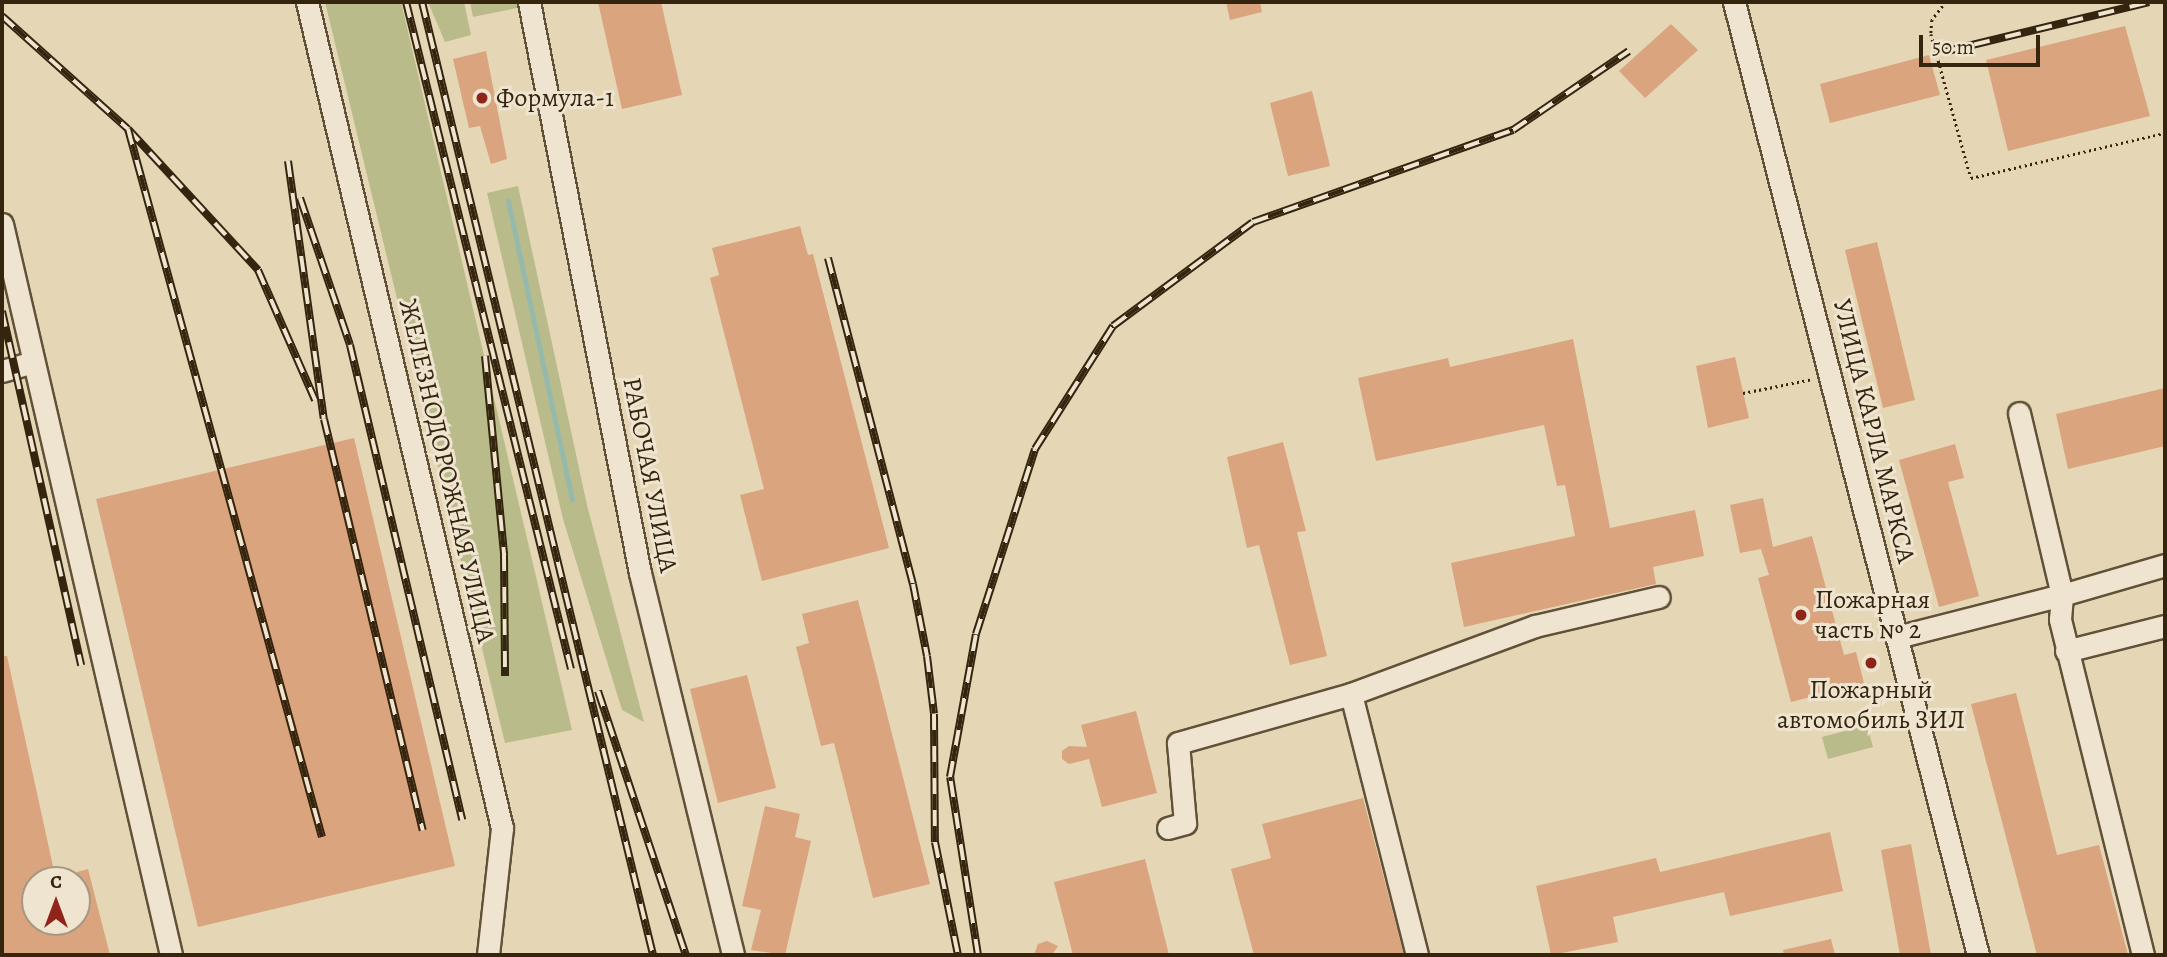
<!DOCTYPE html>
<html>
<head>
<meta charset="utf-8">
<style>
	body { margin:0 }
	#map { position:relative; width:2167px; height:957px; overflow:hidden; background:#e5d6b5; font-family:Alegreya,serif }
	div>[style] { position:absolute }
	.green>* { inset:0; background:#b9bc8a }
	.stream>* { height:5px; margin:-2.5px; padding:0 2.5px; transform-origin:2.5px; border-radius:2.5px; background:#96b9ab }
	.building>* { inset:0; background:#d9a47e }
	.path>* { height:2.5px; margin-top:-1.25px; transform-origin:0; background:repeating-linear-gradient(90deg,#35250e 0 2px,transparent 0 5.5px) }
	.roads { filter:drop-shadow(2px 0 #615138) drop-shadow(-2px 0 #615138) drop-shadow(0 2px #615138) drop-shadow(0 -2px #615138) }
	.minor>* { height:21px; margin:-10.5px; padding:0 10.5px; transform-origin:10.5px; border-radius:10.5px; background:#eee4cf }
	.rail>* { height:8px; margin-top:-4px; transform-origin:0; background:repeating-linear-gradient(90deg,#eee4cf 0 16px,#35250e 0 32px); box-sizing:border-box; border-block:2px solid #35250e }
	.dots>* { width:19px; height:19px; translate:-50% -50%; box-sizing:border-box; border:4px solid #eee4cf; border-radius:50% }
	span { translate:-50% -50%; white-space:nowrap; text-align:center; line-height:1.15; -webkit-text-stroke:6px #eee4cf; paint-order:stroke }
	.poi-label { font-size:26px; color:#35250e }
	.left { translate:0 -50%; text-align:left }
	.street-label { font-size:26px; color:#35250e }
	.frame { position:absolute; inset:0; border:4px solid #35250e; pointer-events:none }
	.north { position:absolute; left:21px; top:866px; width:70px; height:70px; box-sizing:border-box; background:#eee4cf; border:2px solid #a49882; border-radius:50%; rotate:0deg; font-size:19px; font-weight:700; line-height:28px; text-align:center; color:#35250e }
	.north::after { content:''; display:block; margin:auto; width:24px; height:32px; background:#8f2418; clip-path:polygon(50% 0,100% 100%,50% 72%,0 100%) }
	.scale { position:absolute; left:1919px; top:35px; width:121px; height:32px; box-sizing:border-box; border:4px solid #35250e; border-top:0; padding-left:9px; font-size:21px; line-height:24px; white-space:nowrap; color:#35250e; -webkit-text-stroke:5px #eee4cf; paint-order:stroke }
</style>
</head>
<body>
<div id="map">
	<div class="green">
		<i style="clip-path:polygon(325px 2px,401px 2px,572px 730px,505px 743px)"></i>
		<i style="clip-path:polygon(428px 2px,464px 2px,471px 35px,445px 42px)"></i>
		<i style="clip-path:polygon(470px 2px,521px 2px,522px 7px,473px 17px)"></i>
		<i style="clip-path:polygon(518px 186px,587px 505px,644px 722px,622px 710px,563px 519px,487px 193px)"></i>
		<i style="clip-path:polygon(1867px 725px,1873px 747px,1828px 759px,1822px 737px)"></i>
	</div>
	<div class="stream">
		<i style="left:508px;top:201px;width:305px;rotate:77.9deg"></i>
	</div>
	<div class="building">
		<i style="clip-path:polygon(598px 2px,661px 2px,682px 95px,622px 109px)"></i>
		<i style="clip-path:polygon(1226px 2px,1260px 2px,1262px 12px,1230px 20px)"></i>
		<i style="clip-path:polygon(1671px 24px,1698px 50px,1645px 98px,1619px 71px)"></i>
		<i style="clip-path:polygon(2125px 26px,2150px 116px,2008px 151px,1986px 60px)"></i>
		<i style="clip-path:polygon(486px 51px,507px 159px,491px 164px,480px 126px,469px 128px,453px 59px)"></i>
		<i style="clip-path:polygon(1929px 55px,1940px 95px,1830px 123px,1820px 84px)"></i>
		<i style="clip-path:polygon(1312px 91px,1330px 166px,1288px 176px,1270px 103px)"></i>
		<i style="clip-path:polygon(800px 226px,808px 255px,813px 254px,889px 548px,762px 581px,740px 495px,764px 489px,710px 278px,719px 275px,712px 248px)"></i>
		<i style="clip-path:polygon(1877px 242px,1915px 400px,1883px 408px,1845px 250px)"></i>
		<i style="clip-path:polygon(1573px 339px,1610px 528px,1695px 510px,1704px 556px,1653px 567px,1656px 584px,1464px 627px,1451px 563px,1575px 536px,1565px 485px,1557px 486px,1544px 425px,1376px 461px,1358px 378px,1448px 358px,1450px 367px)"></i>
		<i style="clip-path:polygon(1735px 357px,1749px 418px,1708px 428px,1696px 366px)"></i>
		<i style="clip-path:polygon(2165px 388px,2165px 446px,2068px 469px,2056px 414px)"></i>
		<i style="clip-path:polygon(354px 438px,455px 866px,198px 927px,96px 499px)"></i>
		<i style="clip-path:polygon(1283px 442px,1306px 531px,1297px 532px,1327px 656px,1290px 665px,1259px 545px,1247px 548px,1227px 457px)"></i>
		<i style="clip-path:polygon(1955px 444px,1964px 478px,1948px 482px,1979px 596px,1939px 607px,1899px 460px)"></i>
		<i style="clip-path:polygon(1763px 498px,1773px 547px,1812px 536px,1844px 655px,1856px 652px,1864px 683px,1791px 702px,1758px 578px,1769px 575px,1761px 549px,1740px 553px,1730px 505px)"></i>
		<i style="clip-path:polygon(858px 600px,930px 884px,873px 898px,834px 743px,821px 746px,796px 647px,809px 643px,802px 614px)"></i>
		<i style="clip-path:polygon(2px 656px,7px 656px,56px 880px,35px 880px,35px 922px,77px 922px,77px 872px,88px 869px,110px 955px,2px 955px)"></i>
		<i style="clip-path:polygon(747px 675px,776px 788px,718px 803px,690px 689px)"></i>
		<i style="clip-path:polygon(2016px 693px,2057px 855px,2099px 845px,2128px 955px,2037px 955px,1971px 704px)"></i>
		<i style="clip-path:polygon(1136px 711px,1157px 793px,1102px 807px,1089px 759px,1069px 764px,1062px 759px,1062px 751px,1069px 746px,1087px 747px,1081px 725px)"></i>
		<i style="clip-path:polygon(1363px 798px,1404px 955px,1254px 955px,1231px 869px,1271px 858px,1262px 824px)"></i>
		<i style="clip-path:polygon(765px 806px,800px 814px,795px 837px,811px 841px,785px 955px,751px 950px,761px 910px,742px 906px)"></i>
		<i style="clip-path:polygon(1830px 832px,1843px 891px,1730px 916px,1724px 892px,1613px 917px,1618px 942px,1551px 955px,1536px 886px,1656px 858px,1660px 872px)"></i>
		<i style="clip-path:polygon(1911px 844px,1931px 955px,1900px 955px,1881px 850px)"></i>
		<i style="clip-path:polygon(1145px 859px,1169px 955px,1073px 955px,1054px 882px)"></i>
		<i style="clip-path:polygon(1831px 939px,1835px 955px,1784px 955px,1783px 950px)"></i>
		<i style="clip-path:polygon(1047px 941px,1058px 946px,1052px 955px,1034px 955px,1038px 944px)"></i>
	</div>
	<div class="path">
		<i style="left:1946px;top:2px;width:23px;rotate:128deg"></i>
		<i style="left:1932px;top:20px;width:14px;rotate:94deg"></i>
		<i style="left:1931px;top:34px;width:149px;rotate:74.5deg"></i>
		<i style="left:1971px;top:178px;width:199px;rotate:-13.1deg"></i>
		<i style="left:1743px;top:393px;width:71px;rotate:-11.3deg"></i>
	</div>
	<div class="roads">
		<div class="minor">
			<i style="left:307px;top:2px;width:849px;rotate:76.72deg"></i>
			<i style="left:502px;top:828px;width:128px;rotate:96.3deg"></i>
			<i style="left:529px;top:2px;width:582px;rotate:79deg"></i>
			<i style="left:640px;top:573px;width:393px;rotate:76.3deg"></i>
			<i style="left:1734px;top:2px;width:984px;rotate:75.64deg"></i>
			<i style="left:2px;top:224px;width:750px;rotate:76.98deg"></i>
			<i style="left:2px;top:371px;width:32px;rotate:-16deg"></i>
			<i style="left:1897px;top:637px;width:170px;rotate:-14.3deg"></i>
			<i style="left:2062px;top:595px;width:187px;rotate:-103.3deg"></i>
			<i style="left:2066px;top:651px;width:102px;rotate:-14.2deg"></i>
			<i style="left:1168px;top:828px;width:18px;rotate:-16deg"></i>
			<i style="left:1185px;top:823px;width:80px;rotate:-95deg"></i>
			<i style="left:1178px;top:743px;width:180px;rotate:-15.8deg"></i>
			<i style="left:1417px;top:955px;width:269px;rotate:-104.2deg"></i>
			<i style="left:1351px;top:694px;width:196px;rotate:-20.3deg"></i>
			<i style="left:1535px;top:626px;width:127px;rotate:-13.2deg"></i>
			<i style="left:2143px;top:955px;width:346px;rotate:-103.9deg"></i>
			<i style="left:2060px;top:619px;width:24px;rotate:-85deg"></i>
			<i style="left:2062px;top:595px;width:107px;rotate:-16.2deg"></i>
		</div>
	</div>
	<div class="rail">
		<i style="left:406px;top:2px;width:687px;rotate:76.11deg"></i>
		<i style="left:422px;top:2px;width:981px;rotate:76.37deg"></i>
		<i style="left:2px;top:16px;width:169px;rotate:41.9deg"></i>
		<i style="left:128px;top:129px;width:192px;rotate:47.3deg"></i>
		<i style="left:258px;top:270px;width:142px;rotate:66.3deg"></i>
		<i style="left:1943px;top:52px;width:212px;rotate:-13.6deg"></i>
		<i style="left:128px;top:129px;width:734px;rotate:74.68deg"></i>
		<i style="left:288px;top:161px;width:260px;rotate:82.1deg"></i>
		<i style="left:324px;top:419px;width:423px;rotate:76.5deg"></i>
		<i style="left:300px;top:198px;width:155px;rotate:71.2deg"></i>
		<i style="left:350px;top:345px;width:488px;rotate:76.7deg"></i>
		<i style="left:828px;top:258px;width:337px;rotate:75.4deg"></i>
		<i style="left:913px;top:584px;width:73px;rotate:79deg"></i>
		<i style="left:927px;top:656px;width:58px;rotate:83.1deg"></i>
		<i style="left:934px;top:714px;width:128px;rotate:89.6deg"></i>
		<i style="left:935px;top:842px;width:115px;rotate:78.5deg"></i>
		<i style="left:2px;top:311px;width:363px;rotate:77.4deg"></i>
		<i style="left:485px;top:356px;width:200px;rotate:84.5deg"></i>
		<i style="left:504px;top:555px;width:121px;rotate:89.5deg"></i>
		<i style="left:598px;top:691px;width:278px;rotate:71.6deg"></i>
		<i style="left:978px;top:955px;width:180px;rotate:-98.9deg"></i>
		<i style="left:950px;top:777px;width:145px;rotate:-79.7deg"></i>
		<i style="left:976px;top:634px;width:194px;rotate:-72.3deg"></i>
		<i style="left:1035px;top:449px;width:146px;rotate:-57.6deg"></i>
		<i style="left:1113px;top:326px;width:174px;rotate:-36.6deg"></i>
		<i style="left:1253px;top:222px;width:276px;rotate:-19.5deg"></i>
		<i style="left:1513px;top:130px;width:140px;rotate:-34.3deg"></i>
	</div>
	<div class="dots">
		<i style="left:482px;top:98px;background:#8f2418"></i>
		<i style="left:1801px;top:615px;background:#8f2418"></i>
		<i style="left:1871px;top:663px;background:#8f2418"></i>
	</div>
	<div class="poi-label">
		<span class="left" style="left:496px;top:98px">Формула-1</span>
		<span class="left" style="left:1815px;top:615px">Пожарная<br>часть № 2</span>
		<span style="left:1871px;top:705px">Пожарный<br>автомобиль ЗИЛ</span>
	</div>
	<div class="street-label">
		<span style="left:1874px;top:431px;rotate:76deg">УЛИЦА КАРЛА МАРКСА</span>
		<span style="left:447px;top:471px;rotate:77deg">ЖЕЛЕЗНОДОРОЖНАЯ УЛИЦА</span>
		<span style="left:650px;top:475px;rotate:79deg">РАБОЧАЯ УЛИЦА</span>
	</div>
	<div class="frame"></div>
	<div class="north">С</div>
	<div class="scale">50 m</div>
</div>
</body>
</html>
